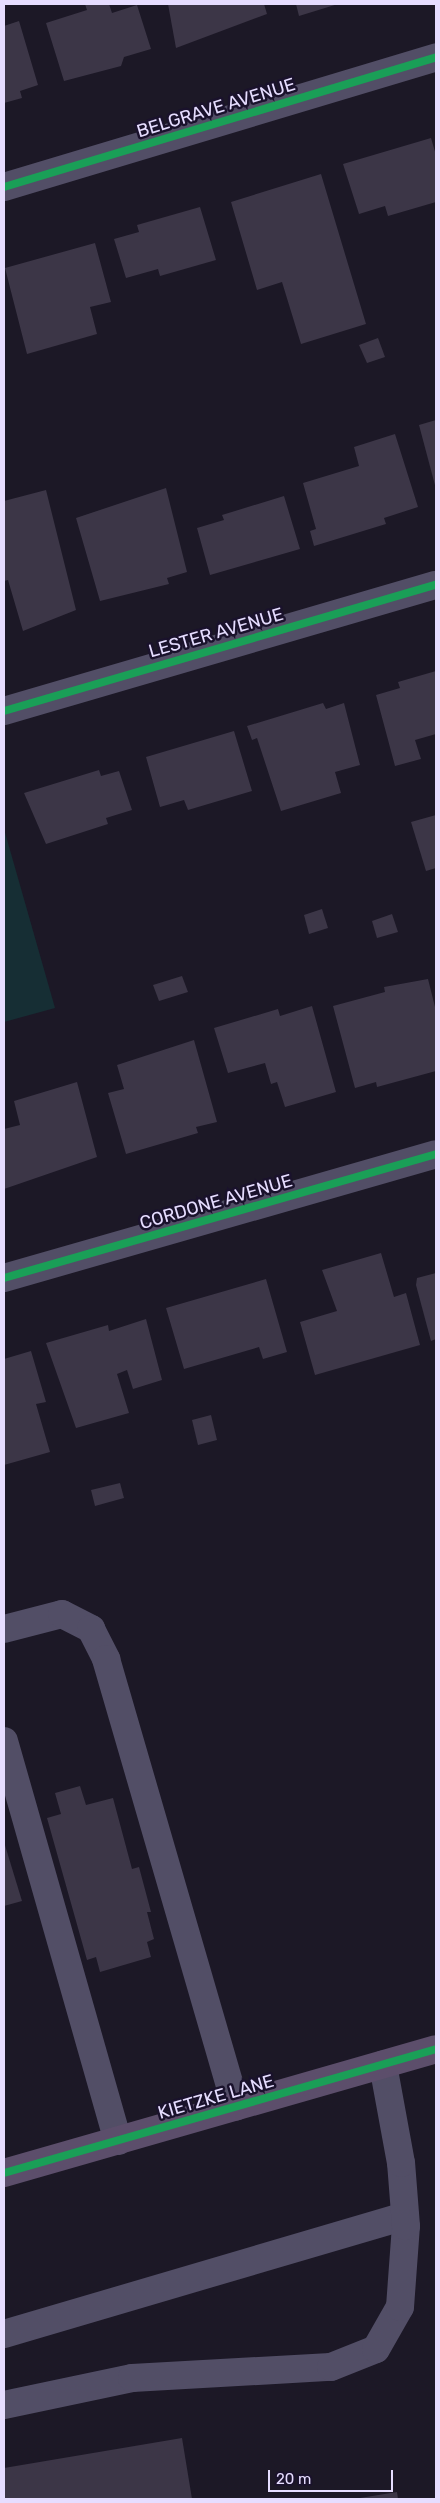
<!DOCTYPE html>
<html>
<head>
<meta charset="utf-8">
<style>
	body { margin:0 }
	#map { position:relative; width:440px; height:2503px; overflow:hidden; background:#1c1826; font-family:Rubik,sans-serif }
	div>[style] { position:absolute }
	.green>* { inset:0; background:#162e34 }
	.building>* { inset:0; background:#3c3647 }
	.minor>* { height:28px; margin:-14px; padding:0 14px; transform-origin:14px; border-radius:14px; background:#524e66 }
	.major>* { height:28px; margin:-14px; padding:0 14px; transform-origin:14px; border-radius:14px; background:#5c4e6b }
	.cycleway>* { height:8px; margin:-4px; padding:0 4px; transform-origin:4px; border-radius:4px; background:#1a9f57 }
	span { translate:-50% -50%; white-space:nowrap; text-align:center; line-height:1.15; -webkit-text-stroke:5px #1a122c; paint-order:stroke }
	.street-label { font-size:18px; color:#e6ddff }
	.frame { position:absolute; inset:0; border:5px solid #e6ddff; pointer-events:none }
	.scale { position:absolute; left:268px; top:2470px; width:125px; height:22px; box-sizing:border-box; border:2px solid #e6ddff; border-top:0; padding-left:6px; font-size:15px; line-height:18px; white-space:nowrap; color:#e6ddff; -webkit-text-stroke:4px #1a122c; paint-order:stroke }
</style>
</head>
<body>
<div id="map">
	<div class="green">
		<i style="clip-path:polygon(4px 829px,55px 1008px,4px 1022px)"></i>
	</div>
	<div class="building">
		<i style="clip-path:polygon(85px 4px,109px 4px,112px 13px,137px 5px,151px 49px,124px 57px,121px 66px,64px 81px,46px 23px,87px 10px)"></i>
		<i style="clip-path:polygon(168px 4px,264px 4px,267px 14px,176px 48px)"></i>
		<i style="clip-path:polygon(296px 4px,338px 4px,299px 16px)"></i>
		<i style="clip-path:polygon(19px 21px,38px 85px,20px 91px,22px 98px,4px 103px,4px 26px)"></i>
		<i style="clip-path:polygon(431px 138px,436px 155px,436px 202px,388px 216px,385px 206px,359px 214px,343px 164px)"></i>
		<i style="clip-path:polygon(321px 174px,366px 324px,301px 344px,282px 282px,257px 290px,231px 202px)"></i>
		<i style="clip-path:polygon(200px 207px,216px 260px,160px 276px,158px 269px,126px 278px,114px 239px,139px 232px,137px 225px)"></i>
		<i style="clip-path:polygon(95px 243px,111px 302px,90px 307px,97px 334px,27px 354px,5px 268px)"></i>
		<i style="clip-path:polygon(378px 338px,385px 357px,367px 363px,359px 345px)"></i>
		<i style="clip-path:polygon(436px 420px,436px 489px,419px 425px)"></i>
		<i style="clip-path:polygon(395px 434px,418px 507px,384px 518px,386px 524px,314px 546px,310px 531px,316px 529px,303px 483px,359px 466px,354px 447px)"></i>
		<i style="clip-path:polygon(166px 488px,187px 572px,167px 578px,169px 584px,100px 601px,76px 518px)"></i>
		<i style="clip-path:polygon(46px 490px,76px 610px,23px 631px,8px 580px,4px 581px,4px 501px)"></i>
		<i style="clip-path:polygon(284px 496px,300px 549px,210px 575px,197px 528px,224px 520px,222px 515px)"></i>
		<i style="clip-path:polygon(436px 671px,436px 734px,415px 740px,421px 759px,395px 766px,376px 695px,400px 688px,398px 682px)"></i>
		<i style="clip-path:polygon(323px 703px,326px 709px,344px 703px,360px 765px,335px 772px,341px 793px,281px 811px,257px 738px,252px 740px,247px 726px)"></i>
		<i style="clip-path:polygon(234px 731px,252px 791px,188px 810px,184px 800px,160px 807px,146px 757px)"></i>
		<i style="clip-path:polygon(99px 770px,101px 776px,119px 771px,132px 810px,106px 818px,108px 824px,46px 844px,24px 793px)"></i>
		<i style="clip-path:polygon(436px 815px,436px 868px,426px 871px,411px 822px)"></i>
		<i style="clip-path:polygon(322px 909px,328px 928px,309px 934px,304px 915px)"></i>
		<i style="clip-path:polygon(392px 914px,398px 932px,377px 938px,372px 921px)"></i>
		<i style="clip-path:polygon(182px 976px,188px 992px,159px 1001px,153px 985px)"></i>
		<i style="clip-path:polygon(428px 979px,436px 1011px,436px 1071px,377px 1087px,376px 1082px,355px 1088px,333px 1006px,385px 992px,384px 987px)"></i>
		<i style="clip-path:polygon(312px 1006px,336px 1092px,285px 1107px,277px 1082px,271px 1084px,265px 1063px,228px 1073px,214px 1028px,278px 1009px,280px 1016px)"></i>
		<i style="clip-path:polygon(194px 1040px,217px 1122px,196px 1127px,198px 1133px,126px 1154px,108px 1093px,124px 1089px,117px 1065px)"></i>
		<i style="clip-path:polygon(77px 1082px,97px 1157px,4px 1189px,4px 1129px,20px 1125px,14px 1101px)"></i>
		<i style="clip-path:polygon(381px 1253px,394px 1297px,406px 1293px,420px 1345px,315px 1375px,300px 1322px,337px 1311px,322px 1270px)"></i>
		<i style="clip-path:polygon(436px 1273px,436px 1339px,431px 1341px,416px 1285px,417px 1278px)"></i>
		<i style="clip-path:polygon(266px 1279px,287px 1352px,263px 1359px,259px 1347px,184px 1369px,166px 1308px)"></i>
		<i style="clip-path:polygon(146px 1319px,162px 1380px,133px 1389px,127px 1370px,117px 1374px,129px 1413px,76px 1428px,46px 1343px,108px 1325px,109px 1331px)"></i>
		<i style="clip-path:polygon(31px 1351px,46px 1402px,36px 1404px,50px 1452px,4px 1465px,4px 1359px)"></i>
		<i style="clip-path:polygon(211px 1415px,217px 1440px,198px 1445px,192px 1420px)"></i>
		<i style="clip-path:polygon(120px 1483px,124px 1498px,95px 1506px,91px 1490px)"></i>
		<i style="clip-path:polygon(80px 1786px,86px 1805px,113px 1798px,132px 1869px,139px 1867px,151px 1912px,147px 1912px,154px 1939px,147px 1942px,151px 1957px,100px 1972px,96px 1957px,87px 1960px,47px 1818px,61px 1814px,55px 1793px)"></i>
		<i style="clip-path:polygon(4px 1842px,22px 1901px,4px 1906px)"></i>
		<i style="clip-path:polygon(182px 2438px,192px 2499px,4px 2499px,4px 2468px)"></i>
		<i style="clip-path:polygon(397px 2492px,398px 2499px,360px 2499px,360px 2498px)"></i>
	</div>
	<div class="minor">
		<i style="left:4px;top:187px;width:451px;rotate:-16.7deg"></i>
		<i style="left:4px;top:711px;width:450px;rotate:-16.3deg"></i>
		<i style="left:4px;top:1278px;width:449px;rotate:-16deg"></i>
		<i style="left:4px;top:1629px;width:60px;rotate:-14.5deg"></i>
		<i style="left:62px;top:1614px;width:33px;rotate:27deg"></i>
		<i style="left:91px;top:1629px;width:34px;rotate:63deg"></i>
		<i style="left:106px;top:1659px;width:466px;rotate:73.8deg"></i>
		<i style="left:4px;top:1741px;width:416px;rotate:74.1deg"></i>
		<i style="left:4px;top:2334px;width:418px;rotate:-16.4deg"></i>
		<i style="left:4px;top:2405px;width:131px;rotate:-11.9deg"></i>
		<i style="left:132px;top:2378px;width:199px;rotate:-3.2deg"></i>
		<i style="left:331px;top:2367px;width:48px;rotate:-21.8deg"></i>
		<i style="left:376px;top:2349px;width:48px;rotate:-60.3deg"></i>
		<i style="left:400px;top:2307px;width:81px;rotate:-85.8deg"></i>
		<i style="left:406px;top:2226px;width:63px;rotate:-94.5deg"></i>
		<i style="left:401px;top:2163px;width:100px;rotate:-100.4deg"></i>
	</div>
	<div class="major">
		<i style="left:4px;top:2173px;width:449px;rotate:-16deg"></i>
	</div>
	<div class="cycleway">
		<i style="left:4px;top:187px;width:451px;rotate:-16.7deg"></i>
		<i style="left:4px;top:711px;width:450px;rotate:-16.3deg"></i>
		<i style="left:4px;top:1278px;width:449px;rotate:-16deg"></i>
		<i style="left:4px;top:2173px;width:449px;rotate:-16deg"></i>
	</div>
	<div class="street-label">
		<span style="left:216px;top:108px;rotate:-17deg">BELGRAVE AVENUE</span>
		<span style="left:216px;top:633px;rotate:-16deg">LESTER AVENUE</span>
		<span style="left:216px;top:1202px;rotate:-16deg">CORDONE AVENUE</span>
		<span style="left:216px;top:2097px;rotate:-16deg">KIETZKE LANE</span>
	</div>
	<div class="frame"></div>
	<div class="scale">20 m</div>
</div>
</body>
</html>
